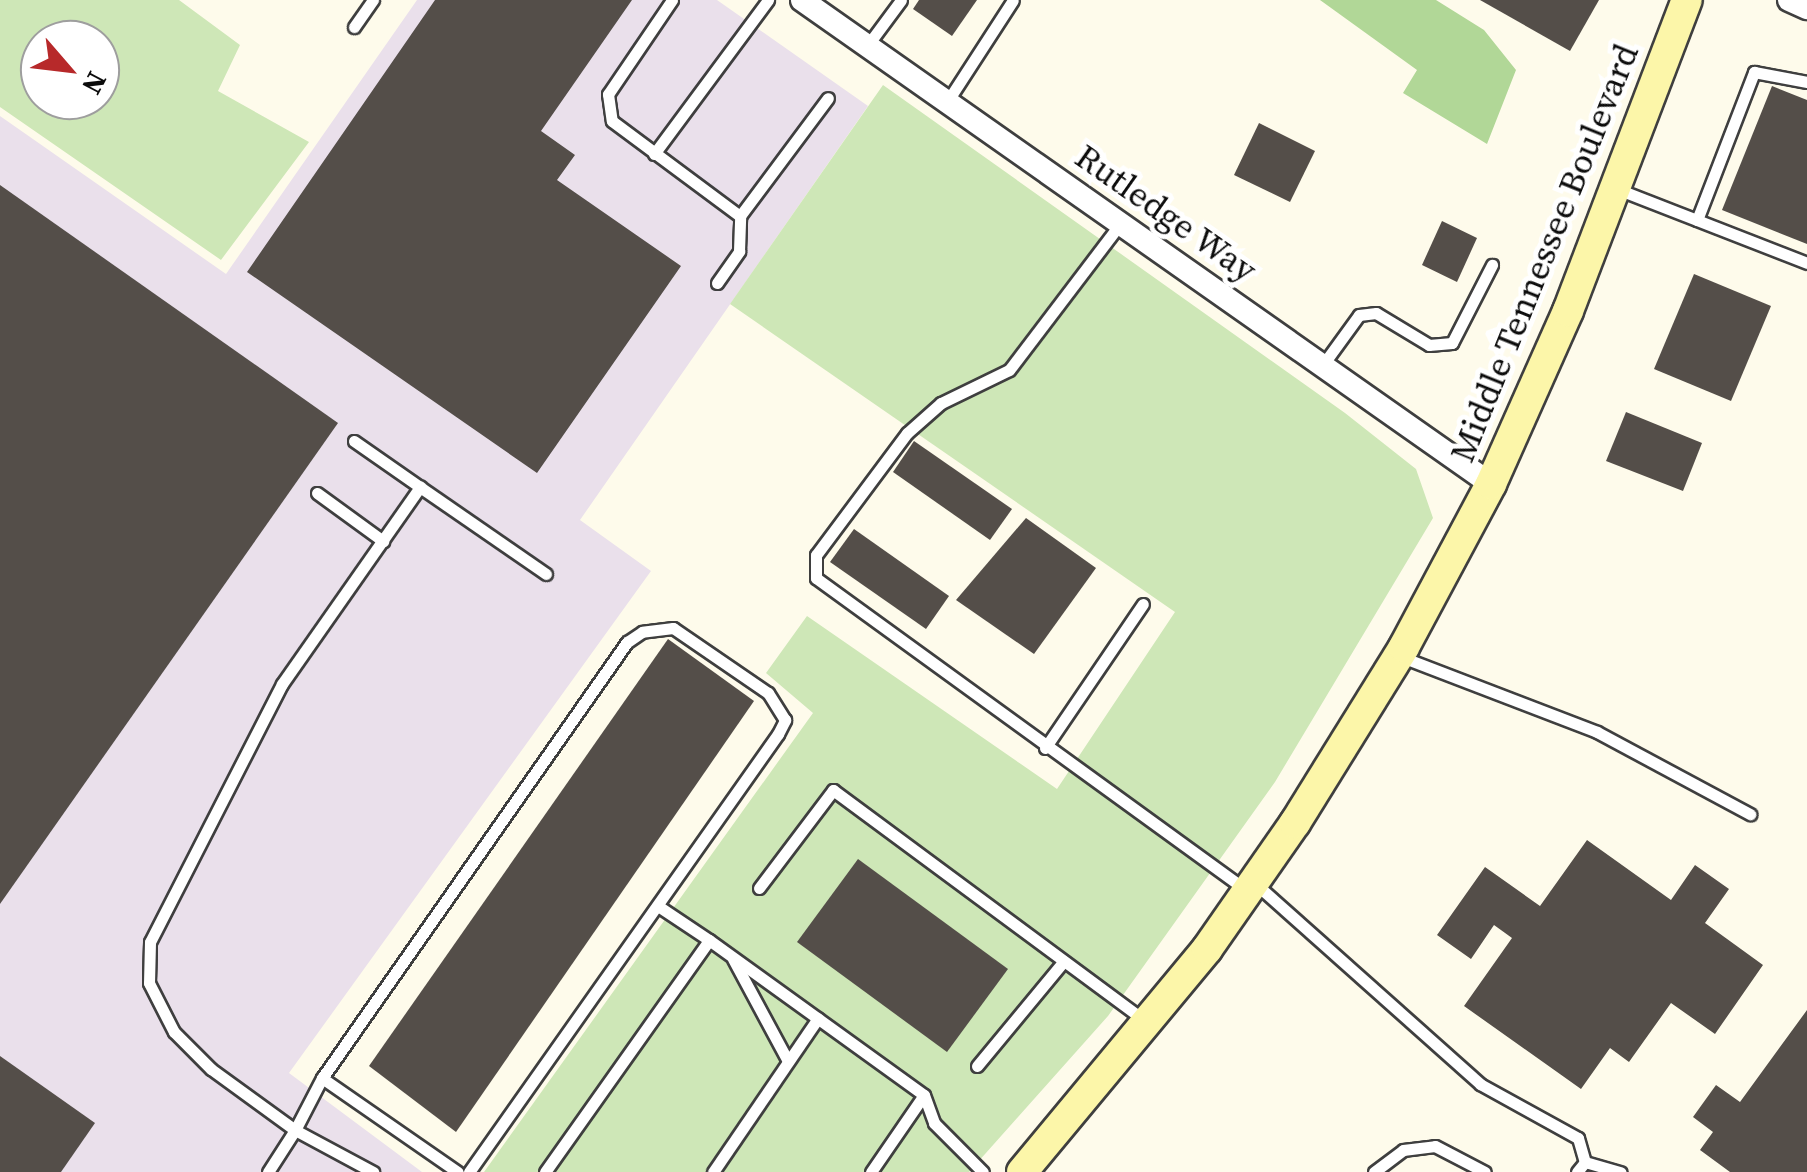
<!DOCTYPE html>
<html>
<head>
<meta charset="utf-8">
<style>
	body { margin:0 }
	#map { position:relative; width:1807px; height:1172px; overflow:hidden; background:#fefbeb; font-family:"Source Serif 4",serif }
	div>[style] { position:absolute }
	.industrial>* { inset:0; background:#eae0eb }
	.green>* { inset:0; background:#cee7b7 }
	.forest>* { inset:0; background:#b1d797 }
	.building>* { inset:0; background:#544e49 }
	.roads { filter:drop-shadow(2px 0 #3f3f3f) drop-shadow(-2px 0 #3f3f3f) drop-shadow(0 2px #3f3f3f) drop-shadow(0 -2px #3f3f3f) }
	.service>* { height:11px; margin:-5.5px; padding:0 5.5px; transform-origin:5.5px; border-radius:5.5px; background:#fff }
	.minor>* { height:22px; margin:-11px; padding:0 11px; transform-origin:11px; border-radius:11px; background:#fff }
	.secondary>* { height:30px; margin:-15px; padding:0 15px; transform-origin:15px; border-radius:15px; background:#fcf6a9 }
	span { translate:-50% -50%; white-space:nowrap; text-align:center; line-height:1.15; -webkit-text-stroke:10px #fff; paint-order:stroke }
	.street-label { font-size:35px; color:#0c0c0c }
	.north { position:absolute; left:20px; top:20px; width:100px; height:100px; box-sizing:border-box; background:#fff; border:2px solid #9e9e9e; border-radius:50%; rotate:118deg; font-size:28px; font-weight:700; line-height:40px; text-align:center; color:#0c0c0c }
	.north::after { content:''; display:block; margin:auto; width:35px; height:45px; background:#b7292a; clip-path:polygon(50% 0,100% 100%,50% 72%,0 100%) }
</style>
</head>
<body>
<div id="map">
	<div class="industrial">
		<i style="clip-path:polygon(417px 0,717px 0,868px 106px,580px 520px,651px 571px,289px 1073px,422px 1172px,0 1172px,0 116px,226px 274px)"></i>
	</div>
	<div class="green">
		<i style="clip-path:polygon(evenodd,0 0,179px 0,240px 45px,218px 91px,309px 142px,221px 260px,0 107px,0 0,100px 40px,100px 100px,40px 100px,40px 40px,100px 40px)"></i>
		<i style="clip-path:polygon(883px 85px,1345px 413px,1416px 469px,1433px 518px,1275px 782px,1108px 1016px,969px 1172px,484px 1172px,813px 713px,766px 673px,807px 616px,1057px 789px,1175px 612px,730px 304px)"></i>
	</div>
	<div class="forest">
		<i style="clip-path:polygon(1320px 0,1436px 0,1484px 30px,1516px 70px,1487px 144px,1403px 93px,1417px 70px)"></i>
	</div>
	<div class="building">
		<i style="clip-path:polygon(435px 0,632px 0,541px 131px,575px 155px,557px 180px,681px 266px,537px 473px,247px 272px)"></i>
		<i style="clip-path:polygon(919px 0,977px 0,952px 36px,913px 9px)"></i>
		<i style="clip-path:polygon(1480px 0,1599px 0,1570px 51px)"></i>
		<i style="clip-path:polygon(1772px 86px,1807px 100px,1807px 244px,1722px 210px)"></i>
		<i style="clip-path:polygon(1259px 123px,1315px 151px,1290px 202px,1234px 175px)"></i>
		<i style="clip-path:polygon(0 185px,338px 423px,0 904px)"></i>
		<i style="clip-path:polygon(1442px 221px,1477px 238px,1457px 282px,1422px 265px)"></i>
		<i style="clip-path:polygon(1694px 274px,1771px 306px,1731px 401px,1654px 369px)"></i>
		<i style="clip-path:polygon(1626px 412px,1702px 443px,1683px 491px,1606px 461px)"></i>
		<i style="clip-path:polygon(914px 441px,1012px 509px,990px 540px,893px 472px)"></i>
		<i style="clip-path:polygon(1026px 518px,1096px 568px,1034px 654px,956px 600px)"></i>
		<i style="clip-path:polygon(854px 529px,949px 596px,926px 629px,830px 562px)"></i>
		<i style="clip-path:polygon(668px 639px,754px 701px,456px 1132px,369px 1066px)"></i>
		<i style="clip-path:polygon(1587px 840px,1671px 900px,1695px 865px,1729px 889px,1705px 923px,1763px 965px,1715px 1034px,1671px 1003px,1629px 1062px,1610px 1048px,1581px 1089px,1464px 1006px,1512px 938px,1494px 925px,1471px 959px,1437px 935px,1485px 867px,1540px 906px)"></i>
		<i style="clip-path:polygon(858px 859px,1008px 969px,947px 1052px,797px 942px)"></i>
		<i style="clip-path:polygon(1807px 1010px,1807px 1172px,1730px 1172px,1700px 1150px,1713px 1132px,1693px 1117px,1716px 1085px,1740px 1102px)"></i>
		<i style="clip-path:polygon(0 1056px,95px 1123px,61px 1172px,0 1172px)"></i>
	</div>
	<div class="roads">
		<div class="service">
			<i style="left:672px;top:0;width:114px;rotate:124.2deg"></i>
			<i style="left:608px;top:94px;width:27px;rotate:82deg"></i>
			<i style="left:612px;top:121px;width:159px;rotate:36.6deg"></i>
			<i style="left:354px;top:27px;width:33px;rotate:-55deg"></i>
			<i style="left:867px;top:46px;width:57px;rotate:-53.5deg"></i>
			<i style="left:947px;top:102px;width:121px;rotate:-57.1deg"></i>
			<i style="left:654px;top:154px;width:192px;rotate:-53.5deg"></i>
			<i style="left:1615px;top:188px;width:206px;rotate:21.3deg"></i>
			<i style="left:1697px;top:220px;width:159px;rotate:-68.9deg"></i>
			<i style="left:1754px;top:72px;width:54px;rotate:10.7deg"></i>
			<i style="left:1120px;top:224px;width:183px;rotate:127.2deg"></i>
			<i style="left:1009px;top:370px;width:76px;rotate:154.1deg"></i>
			<i style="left:941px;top:403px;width:45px;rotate:138.6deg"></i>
			<i style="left:907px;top:433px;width:152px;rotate:126.7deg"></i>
			<i style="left:816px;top:555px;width:23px;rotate:90deg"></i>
			<i style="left:816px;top:578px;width:531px;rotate:35.96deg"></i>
			<i style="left:717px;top:283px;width:39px;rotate:-55deg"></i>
			<i style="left:739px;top:251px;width:35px;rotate:-88deg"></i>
			<i style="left:740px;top:216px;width:147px;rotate:-53.3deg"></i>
			<i style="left:1322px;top:366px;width:63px;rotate:-54deg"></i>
			<i style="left:1359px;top:315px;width:17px;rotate:-7deg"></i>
			<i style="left:1376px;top:313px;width:62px;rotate:31.1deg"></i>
			<i style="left:1429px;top:345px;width:23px;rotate:-5deg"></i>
			<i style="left:1452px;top:343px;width:88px;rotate:-62.9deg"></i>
			<i style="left:354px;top:441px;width:80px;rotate:34.9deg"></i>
			<i style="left:317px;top:493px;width:82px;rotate:36deg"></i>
			<i style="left:1402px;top:657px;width:209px;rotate:21deg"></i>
			<i style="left:1597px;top:732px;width:174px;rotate:28.2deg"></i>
			<i style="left:1045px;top:748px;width:174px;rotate:-55.8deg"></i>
			<i style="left:1257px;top:885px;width:299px;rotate:41.7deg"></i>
			<i style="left:1480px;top:1084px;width:112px;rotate:28.9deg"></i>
			<i style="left:1578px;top:1138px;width:25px;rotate:74deg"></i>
			<i style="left:759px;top:888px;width:123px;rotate:-52.9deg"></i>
			<i style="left:833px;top:790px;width:387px;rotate:36.5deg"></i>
			<i style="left:709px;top:940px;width:265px;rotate:35.8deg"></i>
			<i style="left:924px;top:1095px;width:30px;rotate:70deg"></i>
			<i style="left:934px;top:1123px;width:69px;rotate:45deg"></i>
			<i style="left:733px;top:959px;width:116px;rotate:61.7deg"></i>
			<i style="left:977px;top:1066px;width:136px;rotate:-50.4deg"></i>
			<i style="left:322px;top:1078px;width:165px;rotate:34.7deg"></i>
			<i style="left:268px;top:1172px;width:50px;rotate:-57.3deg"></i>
			<i style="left:295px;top:1130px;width:89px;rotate:28.3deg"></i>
			<i style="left:469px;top:1172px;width:536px;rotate:-54.8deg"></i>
			<i style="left:778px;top:734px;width:16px;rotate:-63deg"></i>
			<i style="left:785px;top:720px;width:32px;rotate:-122deg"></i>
			<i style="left:768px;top:693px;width:115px;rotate:-145.6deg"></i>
			<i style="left:673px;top:628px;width:31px;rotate:173deg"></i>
			<i style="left:642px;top:632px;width:18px;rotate:146deg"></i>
			<i style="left:627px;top:642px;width:532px;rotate:124.97deg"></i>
			<i style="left:322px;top:1078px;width:59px;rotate:117.4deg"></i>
			<i style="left:295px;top:1130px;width:104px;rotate:-144deg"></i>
			<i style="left:211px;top:1069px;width:52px;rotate:-135deg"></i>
			<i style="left:174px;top:1032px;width:55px;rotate:-117deg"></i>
			<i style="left:149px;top:983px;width:41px;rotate:-88.6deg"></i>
			<i style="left:150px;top:942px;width:290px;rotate:-62.9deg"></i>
			<i style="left:282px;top:684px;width:241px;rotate:-55deg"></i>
			<i style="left:420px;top:487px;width:153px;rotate:34.6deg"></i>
			<i style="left:545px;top:1172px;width:284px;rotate:-54.7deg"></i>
			<i style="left:709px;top:940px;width:61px;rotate:-146.3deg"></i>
			<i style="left:713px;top:1172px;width:186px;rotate:-55.7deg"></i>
			<i style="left:871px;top:1172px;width:93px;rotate:-55.5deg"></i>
			<i style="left:1374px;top:1172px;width:36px;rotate:-37deg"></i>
			<i style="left:1403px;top:1150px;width:32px;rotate:-7deg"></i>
			<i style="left:1435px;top:1146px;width:56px;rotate:27.5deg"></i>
			<i style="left:1577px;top:1172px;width:13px;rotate:-51deg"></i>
			<i style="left:1585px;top:1162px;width:37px;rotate:16deg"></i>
		</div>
		<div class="minor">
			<i style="left:802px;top:0;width:842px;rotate:35.09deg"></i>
			<i style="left:1789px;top:0;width:20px;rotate:24deg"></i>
		</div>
		<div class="secondary">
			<i style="left:1022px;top:1172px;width:290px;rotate:-50.3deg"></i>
			<i style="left:1207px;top:949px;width:154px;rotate:-55.1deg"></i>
			<i style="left:1295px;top:823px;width:207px;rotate:-58.2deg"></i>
			<i style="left:1404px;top:647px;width:185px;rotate:-61.9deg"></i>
			<i style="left:1491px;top:484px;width:189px;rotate:-66deg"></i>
			<i style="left:1568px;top:311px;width:333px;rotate:-69.1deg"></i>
		</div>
	</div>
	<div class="street-label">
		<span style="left:1166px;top:213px;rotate:35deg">Rutledge Way</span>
		<span style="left:1544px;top:253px;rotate:-68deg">Middle Tennessee Boulevard</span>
	</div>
	<div class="north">N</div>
</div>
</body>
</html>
